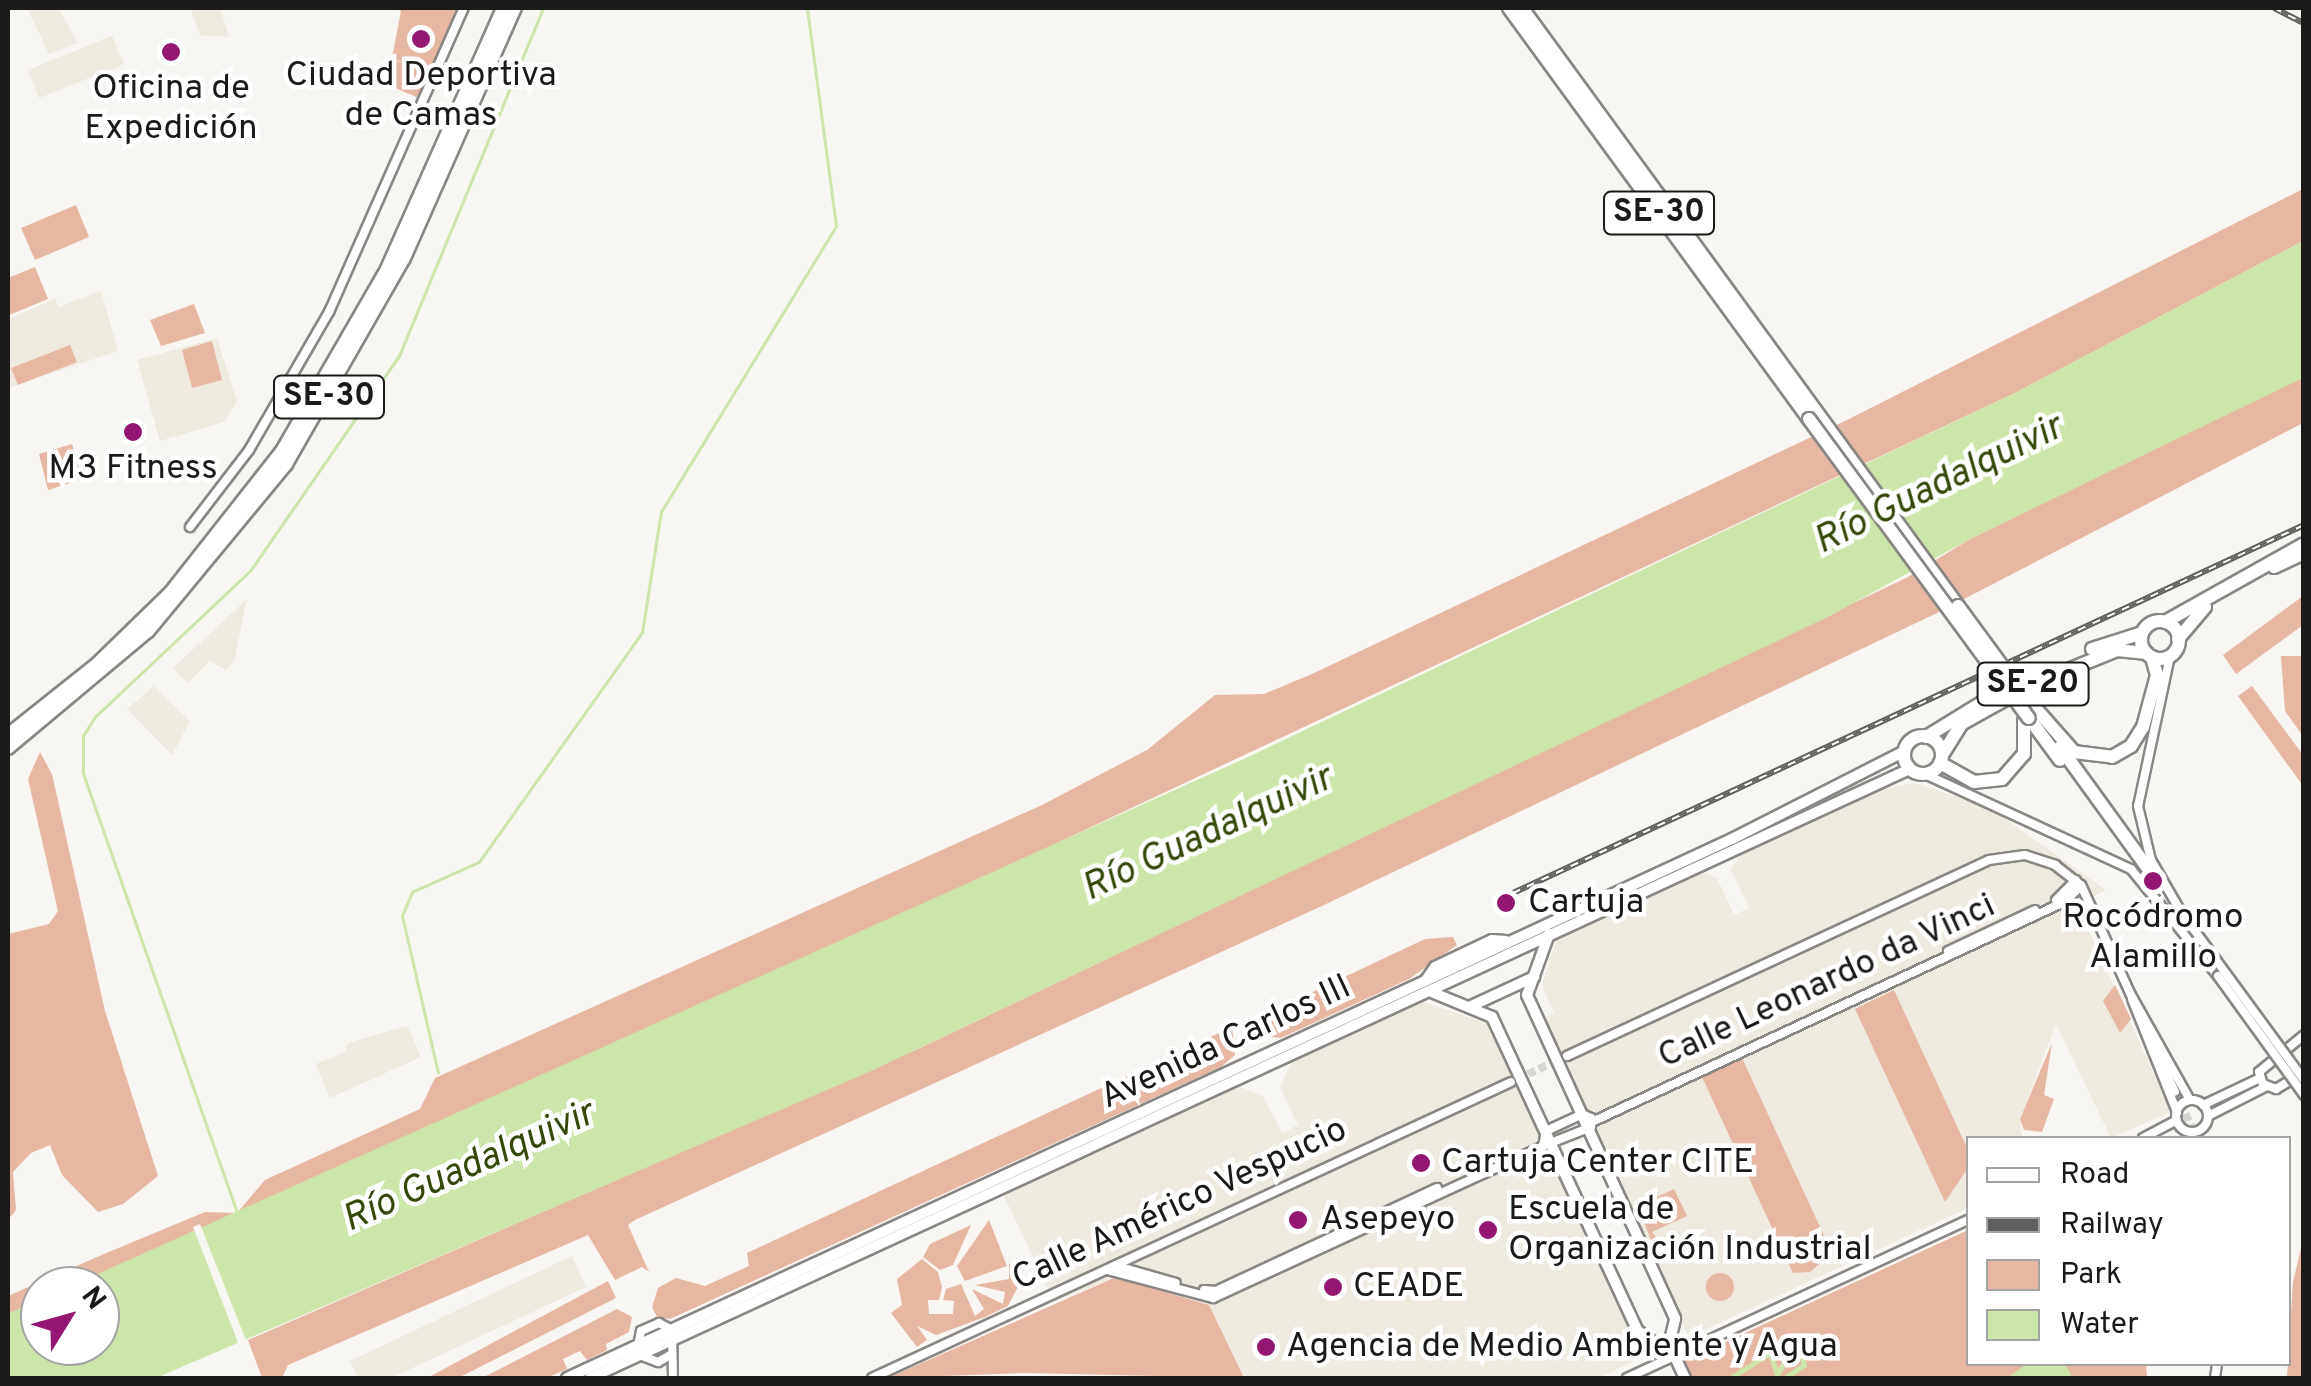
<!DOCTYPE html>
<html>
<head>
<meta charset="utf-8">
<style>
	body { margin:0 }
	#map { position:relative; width:2311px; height:1386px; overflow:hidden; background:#f7f6f2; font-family:Overpass,sans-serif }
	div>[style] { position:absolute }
	.built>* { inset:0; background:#efeadf }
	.green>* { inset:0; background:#e6b7a3 }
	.round { border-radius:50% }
	.water>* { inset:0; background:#cce5aa }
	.pier>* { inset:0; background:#f7f6f2 }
	.stream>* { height:2.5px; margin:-1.25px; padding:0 1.25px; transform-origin:1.25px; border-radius:1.25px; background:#cce5aa }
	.canal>* { height:5px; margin:-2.5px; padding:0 2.5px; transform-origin:2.5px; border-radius:2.5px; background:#cce5aa }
	.secondary-tunnel>* { height:8px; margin-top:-4px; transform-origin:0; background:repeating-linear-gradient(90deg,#d6d5d1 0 8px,transparent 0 12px) }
	.roads { filter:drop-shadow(2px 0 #898784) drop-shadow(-2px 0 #898784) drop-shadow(0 2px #898784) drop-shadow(0 -2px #898784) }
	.secondary>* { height:8px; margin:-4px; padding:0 4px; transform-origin:4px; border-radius:4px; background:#fff }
	.secondary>.ring { margin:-4px; padding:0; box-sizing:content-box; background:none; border:8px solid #fff; border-radius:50% }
	.primary>* { height:10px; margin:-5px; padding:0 5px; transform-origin:5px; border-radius:5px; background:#fff }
	.highway>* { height:12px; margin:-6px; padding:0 6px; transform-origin:6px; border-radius:6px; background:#fff }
	.highway>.ring { margin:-6px; padding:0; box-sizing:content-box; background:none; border:12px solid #fff; border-radius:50% }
	.rail>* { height:6px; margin-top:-3px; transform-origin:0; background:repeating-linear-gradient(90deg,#fff 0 8px,#605f5d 0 16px); box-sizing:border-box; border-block:2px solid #605f5d }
	.bridges { filter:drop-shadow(2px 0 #898784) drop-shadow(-2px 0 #898784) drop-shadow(0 2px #898784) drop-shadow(0 -2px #898784) }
	.secondary-bridge>* { height:8px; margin:-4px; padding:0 4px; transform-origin:4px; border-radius:4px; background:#fff }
	.highway-bridge>* { height:12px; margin:-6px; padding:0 6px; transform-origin:6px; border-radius:6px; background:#fff }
	.dots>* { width:28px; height:28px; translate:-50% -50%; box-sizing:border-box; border:5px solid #fff; border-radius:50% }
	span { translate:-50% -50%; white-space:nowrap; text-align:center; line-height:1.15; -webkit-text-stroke:9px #fff; paint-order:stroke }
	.shield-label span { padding:2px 8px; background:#fff; border:2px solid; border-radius:8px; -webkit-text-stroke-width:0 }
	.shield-label { font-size:32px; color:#1b1a19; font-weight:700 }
	.poi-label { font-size:35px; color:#1b1a19 }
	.left { translate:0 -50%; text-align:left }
	.street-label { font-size:35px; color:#1b1a19 }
	.water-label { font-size:38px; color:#344909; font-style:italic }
	.frame { position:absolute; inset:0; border:10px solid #1b1a19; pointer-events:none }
	.legend { position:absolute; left:1966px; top:1136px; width:325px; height:230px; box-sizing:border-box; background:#fff; border:2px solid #a4a3a3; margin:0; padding:12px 18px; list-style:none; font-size:30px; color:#1b1a19 }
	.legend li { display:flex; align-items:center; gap:20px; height:50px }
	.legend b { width:50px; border:2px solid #a4a3a3 }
	.north { position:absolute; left:20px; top:1266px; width:100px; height:100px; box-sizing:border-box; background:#fff; border:2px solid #a4a3a3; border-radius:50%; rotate:53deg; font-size:28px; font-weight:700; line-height:40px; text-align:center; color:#1b1a19 }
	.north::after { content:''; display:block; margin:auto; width:35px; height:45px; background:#931671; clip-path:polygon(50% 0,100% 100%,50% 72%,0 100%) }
</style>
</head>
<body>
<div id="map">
	<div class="built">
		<i style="clip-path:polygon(27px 8px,58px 8px,78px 43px,49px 54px)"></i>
		<i style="clip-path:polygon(190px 8px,220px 8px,229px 37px,200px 35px)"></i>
		<i style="clip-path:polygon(112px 36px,124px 64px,39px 98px,28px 70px)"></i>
		<i style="clip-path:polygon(101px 291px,118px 351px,8px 388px,8px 319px,55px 299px,59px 307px)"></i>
		<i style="clip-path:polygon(217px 338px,237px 401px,224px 422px,160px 441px,137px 360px)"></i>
		<i style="clip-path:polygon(246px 600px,235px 659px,226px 670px,210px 661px,188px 683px,173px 668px)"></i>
		<i style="clip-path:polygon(154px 686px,190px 721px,172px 755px,127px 709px)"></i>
		<i style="clip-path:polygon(1915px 783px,1990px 808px,2106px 890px,2082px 903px,2082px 915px,2171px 1112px,2111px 1138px,2056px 1024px,2020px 1119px,2022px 1138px,1968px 1138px,1968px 1208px,1689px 1337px,1596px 1137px,1597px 1118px,1581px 1106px,1542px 1019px,1554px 1013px,1542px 985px,1557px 938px,1698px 870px,1717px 878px,1734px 915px,1749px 908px,1731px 869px,1744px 850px,1869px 791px)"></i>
		<i style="clip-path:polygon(1420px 1001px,1489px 1024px,1540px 1133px,1534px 1143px,1548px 1150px,1645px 1356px,1598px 1378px,1244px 1378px,1206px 1303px,1116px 1277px,1054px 1301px,1002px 1192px,1236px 1085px,1263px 1096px,1282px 1133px,1298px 1125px,1280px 1087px,1293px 1059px)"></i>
		<i style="clip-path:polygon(407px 1026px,421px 1057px,330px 1098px,316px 1064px,345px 1052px,348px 1043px)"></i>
		<i style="clip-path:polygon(572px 1256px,586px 1287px,391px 1378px,358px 1378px,350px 1361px)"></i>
	</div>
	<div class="green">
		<i style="clip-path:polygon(393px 8px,458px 8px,421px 99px,386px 84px,391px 59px,406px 64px,392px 58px,401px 11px)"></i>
		<i style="clip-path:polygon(2303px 189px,2303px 241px,2015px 393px,861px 935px,477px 1107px,452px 1116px,237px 1213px,71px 1286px,40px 1286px,40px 1299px,8px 1314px,8px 1296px,104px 1254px,205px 1212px,237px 1213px,265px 1180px,420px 1109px,435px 1078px,1042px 805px,1147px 750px,1215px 695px,1264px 694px,1312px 674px,1847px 420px)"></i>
		<i style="clip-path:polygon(76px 205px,89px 237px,35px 260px,21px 228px)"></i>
		<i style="clip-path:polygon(35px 267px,48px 299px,9px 315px,8px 278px)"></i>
		<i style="clip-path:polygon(194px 304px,205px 333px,161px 346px,150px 320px)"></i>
		<i style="clip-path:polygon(212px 341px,222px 380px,192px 388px,182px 350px)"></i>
		<i style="clip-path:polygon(70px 345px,77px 362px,18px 385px,11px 368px)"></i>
		<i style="clip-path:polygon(2303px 377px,2303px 423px,1937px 613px,1324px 905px,635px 1220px,628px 1225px,649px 1272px,642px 1267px,615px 1280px,588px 1235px,288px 1365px,282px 1378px,262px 1378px,248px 1340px,918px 1049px,1908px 577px,1970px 539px)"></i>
		<i style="clip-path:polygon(72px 444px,82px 479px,48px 490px,39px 454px)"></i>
		<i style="clip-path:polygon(2303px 596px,2303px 625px,2236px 674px,2223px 655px)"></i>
		<i style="clip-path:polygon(2281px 656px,2303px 656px,2303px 736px,2285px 711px)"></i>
		<i style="clip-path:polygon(2252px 686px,2303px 755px,2303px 786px,2238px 696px)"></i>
		<i style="clip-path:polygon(40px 752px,52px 774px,105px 1011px,158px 1176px,123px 1204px,98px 1212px,62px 1175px,50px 1145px,31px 1153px,13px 1172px,16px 1210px,8px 1220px,8px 934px,49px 924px,58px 911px,28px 779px)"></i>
		<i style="clip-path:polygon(1453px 937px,1457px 945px,1409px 979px,1281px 1038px,1262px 1036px,1255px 1019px,1425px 939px)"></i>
		<i style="clip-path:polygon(2115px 985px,2131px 1019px,2120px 1033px,2103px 1001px)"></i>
		<i style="clip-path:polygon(1894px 990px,1968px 1150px,1968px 1168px,1945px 1202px,1855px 1009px)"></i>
		<i style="clip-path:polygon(1232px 1027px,1235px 1055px,1221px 1067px,670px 1319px,657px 1317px,652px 1307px,658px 1288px,676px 1278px,705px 1286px,749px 1266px,747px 1253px)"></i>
		<i style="clip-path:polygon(2052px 1043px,2044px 1095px,2054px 1099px,2042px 1132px,2024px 1130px,2020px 1119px)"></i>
		<i style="clip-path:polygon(1742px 1058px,1832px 1253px,1810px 1272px,1793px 1273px,1701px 1075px)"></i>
		<i style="clip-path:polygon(1674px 1189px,1687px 1216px,1652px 1232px,1664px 1246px,1680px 1241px,1657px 1256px,1638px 1206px)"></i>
		<i style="clip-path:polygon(989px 1220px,1007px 1266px,965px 1281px,957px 1266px)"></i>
		<i style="clip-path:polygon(971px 1225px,953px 1265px,940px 1270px,923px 1257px,930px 1244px)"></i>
		<i style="clip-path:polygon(1968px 1230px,1968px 1364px,2146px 1364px,2147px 1378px,1692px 1378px,1684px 1361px)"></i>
		<i style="clip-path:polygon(2303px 1240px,2303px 1378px,2287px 1378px,2293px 1282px)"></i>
		<i style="clip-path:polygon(922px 1259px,938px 1272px,942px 1287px,939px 1300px,928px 1300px,929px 1314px,953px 1314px,954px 1301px,943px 1300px,946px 1289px,961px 1284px,975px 1316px,984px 1309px,972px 1289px,1003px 1304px,1005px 1292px,975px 1285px,1009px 1279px,1009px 1263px,1021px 1281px,1008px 1306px,985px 1317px,936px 1335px,917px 1326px,927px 1340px,917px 1347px,891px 1313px,902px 1305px,897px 1279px)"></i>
		<i class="round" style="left:1706px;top:1273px;width:28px;height:28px"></i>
		<i style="clip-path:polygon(1116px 1277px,1209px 1305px,1244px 1378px,1026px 1373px,888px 1378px)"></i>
		<i style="clip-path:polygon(608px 1281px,616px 1298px,458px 1378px,427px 1378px)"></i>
		<i style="clip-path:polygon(617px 1309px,632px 1317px,629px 1332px,606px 1344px,607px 1350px,587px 1360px,580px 1351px,563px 1359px,567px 1369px,546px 1378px,482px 1378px)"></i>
	</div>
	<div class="water">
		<i style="clip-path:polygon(2303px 241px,2303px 378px,1970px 539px,1828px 617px,869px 1072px,156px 1378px,8px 1378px,8px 1314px,40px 1299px,40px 1346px,100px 1346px,100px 1286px,71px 1286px,1246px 758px,2015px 393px)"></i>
		<i style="clip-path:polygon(2027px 1364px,2065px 1364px,2073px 1378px,2007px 1378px)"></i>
	</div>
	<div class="pier">
		<i style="clip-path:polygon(200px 1224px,248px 1345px,240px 1348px,193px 1227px)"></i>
	</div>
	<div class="stream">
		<i style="left:438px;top:1073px;width:161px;rotate:-102.9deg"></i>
		<i style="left:402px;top:916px;width:26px;rotate:-67deg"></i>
		<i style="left:412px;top:892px;width:73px;rotate:-24.1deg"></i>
		<i style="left:479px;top:862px;width:281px;rotate:-54.6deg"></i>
		<i style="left:642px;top:633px;width:122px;rotate:-81.1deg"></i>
		<i style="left:661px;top:512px;width:335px;rotate:-58.5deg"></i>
		<i style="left:836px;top:226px;width:220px;rotate:-97.6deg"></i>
		<i style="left:237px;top:1213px;width:466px;rotate:-109.3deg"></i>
		<i style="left:83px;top:773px;width:37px;rotate:-90deg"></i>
		<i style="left:83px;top:736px;width:22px;rotate:-58deg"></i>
		<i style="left:95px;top:717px;width:213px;rotate:-43.3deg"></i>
		<i style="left:250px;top:571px;width:262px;rotate:-55.3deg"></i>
		<i style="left:399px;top:356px;width:377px;rotate:-67.5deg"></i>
	</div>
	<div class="canal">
		<i style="left:1730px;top:1378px;width:47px;rotate:-32deg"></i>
		<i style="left:1770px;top:1353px;width:23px;rotate:72deg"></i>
		<i style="left:1777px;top:1375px;width:26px;rotate:-61deg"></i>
		<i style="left:1790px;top:1352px;width:10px;rotate:-6deg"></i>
		<i style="left:1800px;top:1351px;width:15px;rotate:74deg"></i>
		<i style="left:1804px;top:1365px;width:23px;rotate:146deg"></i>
	</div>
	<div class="secondary-tunnel">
		<i style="left:1517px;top:1079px;width:55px;rotate:-24.7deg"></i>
		<i style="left:2175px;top:1092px;width:51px;rotate:64.4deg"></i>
	</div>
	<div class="roads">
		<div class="secondary">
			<i style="left:190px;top:527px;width:97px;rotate:-52.5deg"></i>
			<i style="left:249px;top:450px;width:160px;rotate:-59.9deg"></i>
			<i style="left:329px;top:312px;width:333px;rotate:-66.1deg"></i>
			<i style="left:2170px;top:656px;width:153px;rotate:102deg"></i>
			<i style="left:2138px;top:806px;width:56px;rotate:76.5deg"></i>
			<i style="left:2151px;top:860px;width:60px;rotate:60deg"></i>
			<i style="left:1925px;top:774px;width:227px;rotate:24.8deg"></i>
			<i style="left:2131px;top:869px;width:138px;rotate:50.9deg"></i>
			<i style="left:2056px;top:900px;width:28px;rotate:-45deg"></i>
			<i style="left:1948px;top:951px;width:96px;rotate:-25.2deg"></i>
			<i style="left:2132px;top:999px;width:122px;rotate:68.3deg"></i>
			<i style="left:2141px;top:1017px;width:82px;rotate:65.6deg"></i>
			<i style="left:2304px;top:1035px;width:58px;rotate:140.6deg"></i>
			<i style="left:2259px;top:1072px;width:13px;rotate:72deg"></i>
			<i style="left:2263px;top:1084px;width:14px;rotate:21deg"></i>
			<i style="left:2276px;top:1089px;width:33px;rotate:-31deg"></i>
			<i style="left:1567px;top:1056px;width:465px;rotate:-24.9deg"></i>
			<i style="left:1989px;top:860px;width:36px;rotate:-8deg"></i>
			<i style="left:2025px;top:855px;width:32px;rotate:18deg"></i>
			<i style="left:2055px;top:865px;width:33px;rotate:38deg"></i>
			<i style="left:2081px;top:885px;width:121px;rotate:65.6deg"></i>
			<i style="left:2131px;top:995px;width:120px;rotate:60.7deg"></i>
			<i class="ring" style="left:2176px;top:1100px;width:24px;height:24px"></i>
			<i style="left:2203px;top:1105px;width:63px;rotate:-25.3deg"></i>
			<i style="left:1582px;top:1114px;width:10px;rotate:24deg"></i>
			<i style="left:1591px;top:1118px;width:9px;rotate:90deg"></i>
			<i style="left:1591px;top:1127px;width:52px;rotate:158.4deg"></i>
			<i style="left:1543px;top:1146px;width:15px;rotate:-79deg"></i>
			<i style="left:1546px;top:1131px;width:40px;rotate:-25deg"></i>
			<i style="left:2208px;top:1116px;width:64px;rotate:-27deg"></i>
			<i style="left:1592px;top:1122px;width:521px;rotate:-24.99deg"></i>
			<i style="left:2064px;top:902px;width:23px;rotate:-43deg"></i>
			<i style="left:2143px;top:1138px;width:38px;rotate:-28deg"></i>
			<i style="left:1117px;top:1266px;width:61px;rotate:16.1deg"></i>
			<i style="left:1107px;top:1270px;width:110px;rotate:14.8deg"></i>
			<i style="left:1213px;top:1298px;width:363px;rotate:-24.7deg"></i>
			<i style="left:1204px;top:1290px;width:12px;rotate:5deg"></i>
			<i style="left:1216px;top:1291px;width:244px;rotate:-25deg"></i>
			<i style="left:672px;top:1354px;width:16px;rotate:150deg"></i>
			<i style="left:658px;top:1362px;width:14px;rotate:-159deg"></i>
			<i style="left:645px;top:1357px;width:13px;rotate:-122deg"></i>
			<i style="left:638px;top:1346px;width:15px;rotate:-79deg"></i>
			<i style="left:641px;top:1331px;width:20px;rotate:-24deg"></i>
			<i style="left:659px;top:1323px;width:15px;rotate:28deg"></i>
			<i style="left:672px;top:1330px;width:48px;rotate:88.8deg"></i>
			<i style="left:872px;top:1378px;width:704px;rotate:-24.85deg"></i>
			<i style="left:1627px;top:1378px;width:376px;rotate:-24.9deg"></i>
			<i style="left:2215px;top:1378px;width:14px;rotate:-82deg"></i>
		</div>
		<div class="primary">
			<i style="left:1549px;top:934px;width:65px;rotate:109.8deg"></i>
			<i style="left:1527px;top:995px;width:356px;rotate:65.4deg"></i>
			<i style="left:1675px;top:1319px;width:26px;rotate:103deg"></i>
			<i style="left:1669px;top:1344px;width:38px;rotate:65deg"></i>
			<i style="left:1426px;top:980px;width:16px;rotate:-55deg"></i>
			<i style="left:1435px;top:967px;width:63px;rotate:-25.3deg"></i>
			<i style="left:1492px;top:940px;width:14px;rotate:4deg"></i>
			<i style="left:1429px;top:991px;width:68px;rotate:22.4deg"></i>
			<i style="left:1492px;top:1017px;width:346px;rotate:65.1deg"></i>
			<i style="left:1638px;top:1331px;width:36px;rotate:36deg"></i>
			<i style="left:1469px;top:1007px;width:72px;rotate:-24.8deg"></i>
			<i style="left:567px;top:1378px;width:1284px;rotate:-24.83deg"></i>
			<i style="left:1732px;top:839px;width:194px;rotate:-27deg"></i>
			<i style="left:590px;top:1378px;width:1454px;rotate:-24.77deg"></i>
		</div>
		<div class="highway">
			<i style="left:1509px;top:8px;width:509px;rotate:53.87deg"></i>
			<i style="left:1522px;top:8px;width:740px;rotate:53.9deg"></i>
			<i style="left:2274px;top:567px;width:33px;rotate:-25deg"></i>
			<i class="ring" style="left:2141px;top:621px;width:26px;height:26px"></i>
			<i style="left:2165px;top:622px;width:159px;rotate:-29.3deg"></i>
			<i style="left:2178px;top:639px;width:42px;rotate:-49.8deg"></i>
			<i style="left:2092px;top:649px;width:52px;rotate:-17.7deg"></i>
			<i style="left:2022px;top:693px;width:79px;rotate:48.6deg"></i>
			<i style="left:2074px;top:752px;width:38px;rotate:7deg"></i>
			<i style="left:2112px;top:757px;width:22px;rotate:-30deg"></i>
			<i style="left:2131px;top:746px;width:22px;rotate:-58deg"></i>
			<i style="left:2143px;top:727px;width:54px;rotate:-74.9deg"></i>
			<i style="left:2157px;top:675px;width:19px;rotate:-106deg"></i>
			<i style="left:2029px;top:718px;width:52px;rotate:53.6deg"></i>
			<i style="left:8px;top:735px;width:112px;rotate:-38.5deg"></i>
			<i style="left:96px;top:665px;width:105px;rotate:-44.2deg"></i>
			<i style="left:171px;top:592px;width:179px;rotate:-51.8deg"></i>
			<i style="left:282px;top:451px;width:210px;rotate:-60deg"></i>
			<i style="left:387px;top:269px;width:286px;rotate:-66deg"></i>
			<i class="ring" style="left:1904px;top:736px;width:26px;height:26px"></i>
			<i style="left:1926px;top:737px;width:94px;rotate:-31.5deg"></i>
			<i style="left:2060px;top:747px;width:162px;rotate:54.1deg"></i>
			<i style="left:8px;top:748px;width:182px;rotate:-39.9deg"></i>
			<i style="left:148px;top:631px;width:217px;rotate:-50.4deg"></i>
			<i style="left:286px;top:464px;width:237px;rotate:-60.2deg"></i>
			<i style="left:404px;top:258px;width:274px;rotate:-66.1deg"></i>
			<i style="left:1942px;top:755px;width:36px;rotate:-58deg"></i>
			<i style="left:1961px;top:724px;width:80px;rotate:-29.1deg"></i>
			<i style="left:2031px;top:685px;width:93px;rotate:-22.1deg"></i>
			<i style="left:2117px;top:650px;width:30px;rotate:6deg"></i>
			<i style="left:1940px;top:763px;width:39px;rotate:29deg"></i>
			<i style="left:1974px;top:782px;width:28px;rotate:-6deg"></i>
			<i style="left:2002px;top:779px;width:33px;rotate:-49deg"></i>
			<i style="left:2024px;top:754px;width:33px;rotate:-90deg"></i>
		</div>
	</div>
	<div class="rail">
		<i style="left:2274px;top:8px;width:34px;rotate:27deg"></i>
		<i style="left:1498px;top:900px;width:889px;rotate:-24.95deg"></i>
	</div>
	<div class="bridges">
		<div class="secondary-bridge">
			<i style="left:2181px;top:912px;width:208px;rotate:53.8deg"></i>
			<i style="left:2218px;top:976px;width:147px;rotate:54.1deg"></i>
		</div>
		<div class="highway-bridge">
			<i style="left:1809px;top:419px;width:371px;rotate:53.7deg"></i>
			<i style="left:1958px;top:606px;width:108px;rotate:53.7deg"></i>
		</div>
	</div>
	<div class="dots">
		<i style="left:421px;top:39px;background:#931671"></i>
		<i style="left:171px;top:52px;background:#931671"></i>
		<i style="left:133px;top:432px;background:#931671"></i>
		<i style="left:2153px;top:881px;background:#931671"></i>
		<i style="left:1506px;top:903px;background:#931671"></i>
		<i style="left:1421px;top:1163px;background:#931671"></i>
		<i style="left:1298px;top:1220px;background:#931671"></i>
		<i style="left:1488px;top:1230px;background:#931671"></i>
		<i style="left:1333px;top:1287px;background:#931671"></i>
		<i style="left:1266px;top:1347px;background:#931671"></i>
	</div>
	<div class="shield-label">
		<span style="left:1659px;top:213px">SE-30</span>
		<span style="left:329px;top:397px">SE-30</span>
		<span style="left:2033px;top:684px">SE-20</span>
	</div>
	<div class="poi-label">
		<span style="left:421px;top:96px">Ciudad Deportiva<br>de Camas</span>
		<span style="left:171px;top:109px">Oficina de<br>Expedición</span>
		<span style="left:133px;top:469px">M3 Fitness</span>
		<span class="left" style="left:1528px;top:903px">Cartuja</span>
		<span style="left:2153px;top:938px">Rocódromo<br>Alamillo</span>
		<span class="left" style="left:1441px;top:1163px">Cartuja Center CITE</span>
		<span class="left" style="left:1508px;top:1230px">Escuela de<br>Organización Industrial</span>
		<span class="left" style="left:1320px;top:1220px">Asepeyo</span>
		<span class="left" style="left:1353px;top:1287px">CEADE</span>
		<span class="left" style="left:1286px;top:1347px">Agencia de Medio Ambiente y Agua</span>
	</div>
	<div class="street-label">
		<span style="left:1827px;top:982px;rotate:-25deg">Calle Leonardo da Vinci</span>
		<span style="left:1226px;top:1043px;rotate:-25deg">Avenida Carlos III</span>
		<span style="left:1180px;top:1205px;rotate:-25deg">Calle Américo Vespucio</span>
	</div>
	<div class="water-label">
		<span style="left:1939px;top:486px;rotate:-26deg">Río Guadalquivir</span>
		<span style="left:1208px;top:835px;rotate:-25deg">Río Guadalquivir</span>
		<span style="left:469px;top:1168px;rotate:-24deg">Río Guadalquivir</span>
	</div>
	<div class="frame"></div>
	<ul class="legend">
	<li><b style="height:12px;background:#fff"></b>Road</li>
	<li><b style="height:12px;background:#605f5d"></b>Railway</li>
	<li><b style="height:28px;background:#e6b7a3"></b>Park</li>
	<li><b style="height:28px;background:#cce5aa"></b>Water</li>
	</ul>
	<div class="north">N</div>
</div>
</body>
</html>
